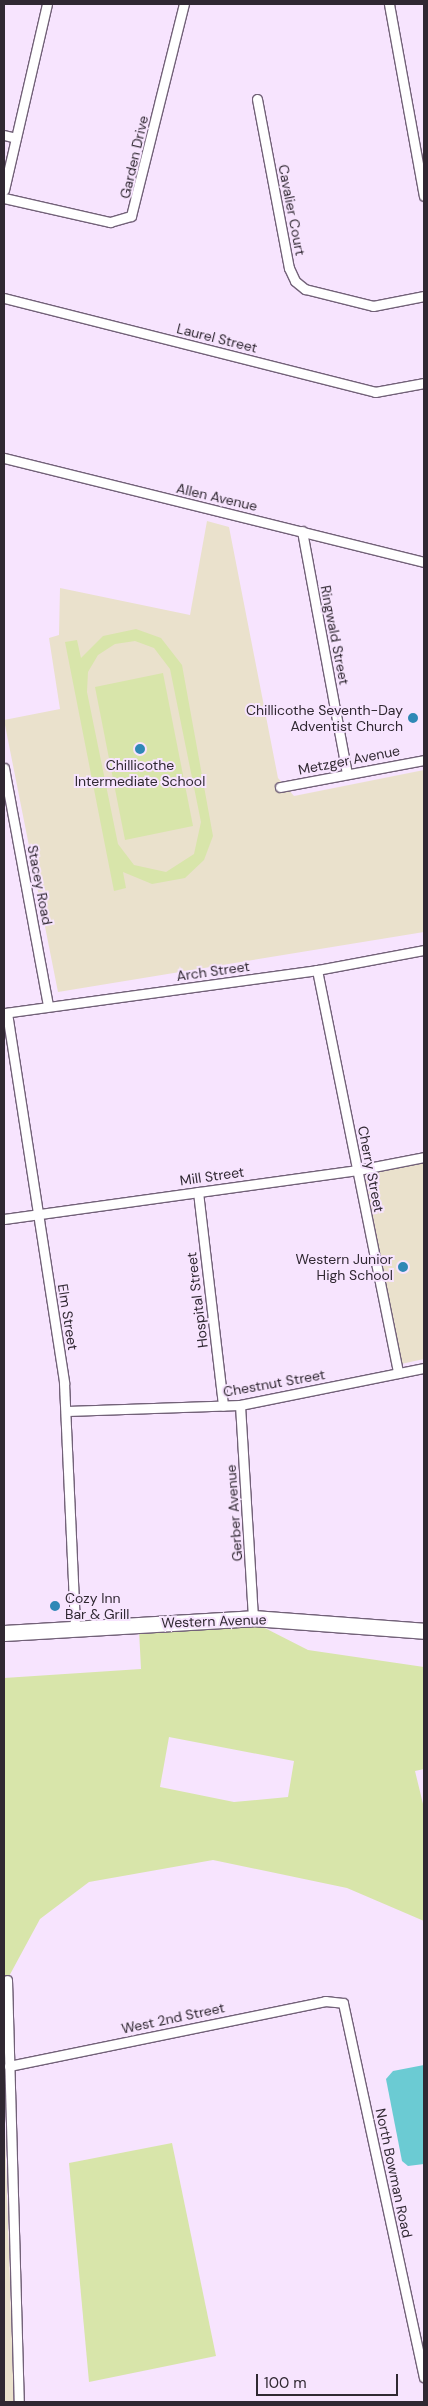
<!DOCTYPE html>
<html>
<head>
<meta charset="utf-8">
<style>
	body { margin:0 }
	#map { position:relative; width:428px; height:2406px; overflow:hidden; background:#f7e4fe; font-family:"DM Sans",sans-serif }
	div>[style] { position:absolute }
	.education>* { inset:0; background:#eae1cc }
	.green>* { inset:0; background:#d8e5aa }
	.water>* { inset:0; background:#6bcbd3 }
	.roads { filter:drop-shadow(1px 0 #726178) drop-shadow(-1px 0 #726178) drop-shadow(0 1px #726178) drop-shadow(0 -1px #726178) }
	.minor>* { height:9px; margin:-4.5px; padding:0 4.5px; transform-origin:4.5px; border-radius:4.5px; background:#fff }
	.primary>* { height:15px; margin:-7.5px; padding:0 7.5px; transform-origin:7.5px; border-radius:7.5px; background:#fff }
	.dots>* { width:14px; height:14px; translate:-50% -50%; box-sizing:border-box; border:2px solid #f7e4fe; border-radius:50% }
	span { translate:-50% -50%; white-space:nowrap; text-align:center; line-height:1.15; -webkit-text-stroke:4px #f7e4fe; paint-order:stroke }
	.street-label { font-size:14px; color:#302832 }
	.poi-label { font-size:14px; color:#302832 }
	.right { translate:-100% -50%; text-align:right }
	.left { translate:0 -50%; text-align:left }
	.frame { position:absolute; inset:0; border:5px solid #302832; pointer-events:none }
	.scale { position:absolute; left:256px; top:2374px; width:142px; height:22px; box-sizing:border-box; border:2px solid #302832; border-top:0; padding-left:6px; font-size:15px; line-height:18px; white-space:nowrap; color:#302832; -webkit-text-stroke:4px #f7e4fe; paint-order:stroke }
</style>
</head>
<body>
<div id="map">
	<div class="education">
		<i style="clip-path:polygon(207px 521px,229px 527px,278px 778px,294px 796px,424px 770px,424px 932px,58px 992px,4px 720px,60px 709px,49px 638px,59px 635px,60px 588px,190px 615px)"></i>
		<i style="clip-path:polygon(424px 1163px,424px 1359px,401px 1364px,365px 1175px)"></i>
		<i style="clip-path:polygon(4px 2101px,14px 2402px,4px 2402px)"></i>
	</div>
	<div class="green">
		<i style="clip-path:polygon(evenodd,136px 629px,161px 638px,182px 665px,213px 836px,204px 860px,185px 878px,152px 884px,123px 872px,126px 888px,114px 891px,65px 642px,77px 640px,81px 658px,103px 636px,136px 629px,135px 641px,154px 648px,170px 669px,201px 822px,194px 854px,166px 872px,134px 865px,118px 844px,87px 692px,88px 672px,98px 655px,115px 644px,135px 641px)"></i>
		<i style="clip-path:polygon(163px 673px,193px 826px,125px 840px,95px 687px)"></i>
		<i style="clip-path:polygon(evenodd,257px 1624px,308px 1650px,424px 1667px,424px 1769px,415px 1771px,424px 1808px,424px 1921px,347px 1888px,213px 1860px,89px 1882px,40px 1919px,7px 1980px,4px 2017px,4px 1678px,141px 1669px,139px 1630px,257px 1624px,169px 1737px,294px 1761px,288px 1797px,234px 1802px,160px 1787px,169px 1737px)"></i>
		<i style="clip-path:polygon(172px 2143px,216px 2356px,89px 2382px,69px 2163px)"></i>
	</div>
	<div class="water">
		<i style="clip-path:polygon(424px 2065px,424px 2164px,408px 2166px,402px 2161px,386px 2079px,393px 2071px)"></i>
	</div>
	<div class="roads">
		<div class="minor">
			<i style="left:389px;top:4px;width:195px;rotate:79.7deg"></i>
			<i style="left:257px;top:99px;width:172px;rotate:79.3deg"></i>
			<i style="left:289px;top:268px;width:14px;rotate:65deg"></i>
			<i style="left:295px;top:281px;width:13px;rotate:39deg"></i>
			<i style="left:305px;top:289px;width:70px;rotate:14deg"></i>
			<i style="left:373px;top:306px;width:52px;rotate:-11.1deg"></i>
			<i style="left:4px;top:135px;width:12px;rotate:14deg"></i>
			<i style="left:4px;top:190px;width:191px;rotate:-77deg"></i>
			<i style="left:4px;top:198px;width:109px;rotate:12.8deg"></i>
			<i style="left:110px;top:222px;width:22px;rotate:-16deg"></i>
			<i style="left:131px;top:216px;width:219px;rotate:-76deg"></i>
			<i style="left:4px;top:298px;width:383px;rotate:14.2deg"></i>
			<i style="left:375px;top:392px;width:50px;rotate:-10.4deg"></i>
			<i style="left:4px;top:458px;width:433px;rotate:13.9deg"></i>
			<i style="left:302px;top:531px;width:247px;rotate:79.5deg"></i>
			<i style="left:4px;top:768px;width:242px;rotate:79.5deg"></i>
			<i style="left:280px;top:787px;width:147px;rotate:-10.6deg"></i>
			<i style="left:317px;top:970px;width:411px;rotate:78.6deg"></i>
			<i style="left:4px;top:1013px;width:316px;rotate:-7.8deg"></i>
			<i style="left:317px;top:970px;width:109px;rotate:-10.6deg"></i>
			<i style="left:7px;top:1013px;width:374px;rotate:81.2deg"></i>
			<i style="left:64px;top:1383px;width:246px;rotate:87.4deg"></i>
			<i style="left:198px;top:1192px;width:215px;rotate:83.3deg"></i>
			<i style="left:4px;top:1219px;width:357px;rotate:-7.9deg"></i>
			<i style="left:358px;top:1170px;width:67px;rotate:-11.1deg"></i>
			<i style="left:240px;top:1405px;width:213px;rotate:86.5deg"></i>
			<i style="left:67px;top:1411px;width:173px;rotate:-2deg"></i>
			<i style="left:240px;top:1405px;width:188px;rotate:-11.4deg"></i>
			<i style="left:7px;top:1980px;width:422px;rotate:88.4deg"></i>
			<i style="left:9px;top:2066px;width:323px;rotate:-11.6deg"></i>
			<i style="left:325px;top:2001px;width:18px;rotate:6deg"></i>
			<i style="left:343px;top:2003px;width:383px;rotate:77.8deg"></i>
		</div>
		<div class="primary">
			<i style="left:4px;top:1633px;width:249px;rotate:-3.4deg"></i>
			<i style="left:253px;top:1618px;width:171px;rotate:4.3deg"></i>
		</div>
	</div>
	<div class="dots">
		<i style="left:413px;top:718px;background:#2f88b6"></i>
		<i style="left:140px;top:749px;background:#2f88b6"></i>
		<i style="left:403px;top:1267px;background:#2f88b6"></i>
		<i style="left:55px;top:1606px;background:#2f88b6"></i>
	</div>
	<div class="street-label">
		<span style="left:134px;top:157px;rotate:-77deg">Garden Drive</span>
		<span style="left:292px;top:210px;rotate:79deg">Cavalier Court</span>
		<span style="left:217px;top:338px;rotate:14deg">Laurel Street</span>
		<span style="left:217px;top:497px;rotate:13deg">Allen Avenue</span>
		<span style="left:335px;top:635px;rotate:79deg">Ringwald Street</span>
		<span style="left:349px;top:760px;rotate:-11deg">Metzger Avenue</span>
		<span style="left:40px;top:885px;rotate:79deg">Stacey Road</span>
		<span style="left:213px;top:971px;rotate:-8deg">Arch Street</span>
		<span style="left:371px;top:1169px;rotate:79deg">Cherry Street</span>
		<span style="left:212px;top:1176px;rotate:-8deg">Mill Street</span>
		<span style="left:197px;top:1300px;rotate:-97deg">Hospital Street</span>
		<span style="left:68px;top:1317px;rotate:81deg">Elm Street</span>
		<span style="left:274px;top:1383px;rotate:-10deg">Chestnut Street</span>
		<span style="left:234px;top:1513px;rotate:-94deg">Gerber Avenue</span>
		<span style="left:214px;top:1621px;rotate:-2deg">Western Avenue</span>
		<span style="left:173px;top:2018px;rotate:-12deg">West 2nd Street</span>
		<span style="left:394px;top:2173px;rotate:78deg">North Bowman Road</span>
	</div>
	<div class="poi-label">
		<span class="right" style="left:403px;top:718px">Chillicothe Seventh-Day<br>Adventist Church</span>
		<span style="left:140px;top:773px">Chillicothe<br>Intermediate School</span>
		<span class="right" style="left:393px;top:1267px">Western Junior<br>High School</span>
		<span class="left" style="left:65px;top:1606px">Cozy Inn<br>Bar &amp; Grill</span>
	</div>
	<div class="frame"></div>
	<div class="scale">100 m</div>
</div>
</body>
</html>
